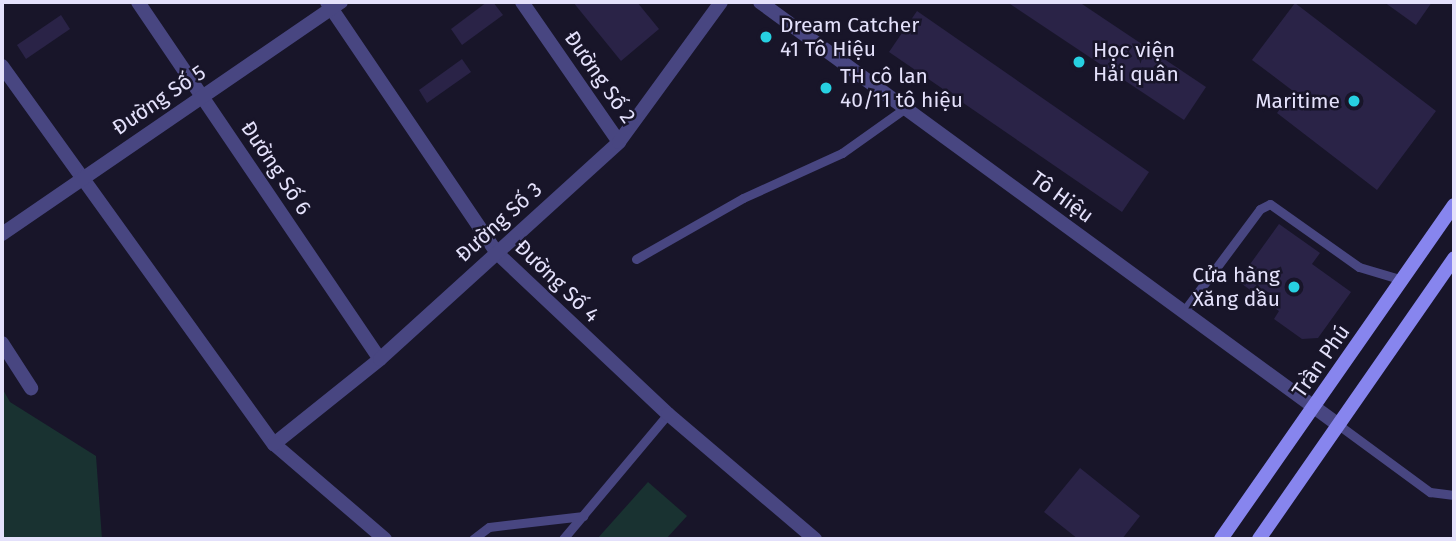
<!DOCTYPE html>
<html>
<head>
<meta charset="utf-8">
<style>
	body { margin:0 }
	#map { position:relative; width:1456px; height:541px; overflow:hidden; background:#181529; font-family:"Fira Sans",sans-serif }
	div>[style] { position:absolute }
	.green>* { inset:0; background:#193231 }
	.building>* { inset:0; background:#2a2347 }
	.service>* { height:9px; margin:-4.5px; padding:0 4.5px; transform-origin:4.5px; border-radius:4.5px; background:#484681 }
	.minor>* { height:14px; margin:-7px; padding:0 7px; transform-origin:7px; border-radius:7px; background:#484681 }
	.tertiary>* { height:14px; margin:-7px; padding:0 7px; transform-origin:7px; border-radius:7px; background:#484681 }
	.secondary>* { height:14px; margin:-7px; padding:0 7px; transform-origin:7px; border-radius:7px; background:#8785ee }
	.dots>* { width:19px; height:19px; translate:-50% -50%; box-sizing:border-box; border:4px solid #181529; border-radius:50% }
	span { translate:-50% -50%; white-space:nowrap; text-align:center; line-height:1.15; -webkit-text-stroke:5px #181529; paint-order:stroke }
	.poi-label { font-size:21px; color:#e4e1fb }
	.left { translate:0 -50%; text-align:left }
	.right { translate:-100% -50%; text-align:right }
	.street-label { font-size:21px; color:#e4e1fb }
	.frame { position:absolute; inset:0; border:4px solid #e4e1fb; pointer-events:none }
</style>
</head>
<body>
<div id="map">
	<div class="green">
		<i style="clip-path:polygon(2px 388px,10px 402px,96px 456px,102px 539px,2px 539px)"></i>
		<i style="clip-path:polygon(648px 482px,687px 516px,666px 539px,597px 539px)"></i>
	</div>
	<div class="building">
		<i style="clip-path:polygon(487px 2px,493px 2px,503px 15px,462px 45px,451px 29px)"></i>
		<i style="clip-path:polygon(573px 2px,637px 2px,659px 29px,621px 61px)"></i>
		<i style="clip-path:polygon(1007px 2px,1079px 2px,1206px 87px,1184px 120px)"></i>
		<i style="clip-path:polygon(1384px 2px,1432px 2px,1416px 25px)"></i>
		<i style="clip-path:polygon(1295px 3px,1436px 111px,1377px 190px,1277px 113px,1293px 91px,1252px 60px)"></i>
		<i style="clip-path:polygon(917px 11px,1149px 172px,1122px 212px,889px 52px)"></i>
		<i style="clip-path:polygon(61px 15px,70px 29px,26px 59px,17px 45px)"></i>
		<i style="clip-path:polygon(462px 59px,471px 72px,427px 103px,419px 90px)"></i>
		<i style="clip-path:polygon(1279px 224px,1320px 253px,1312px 264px,1351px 292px,1318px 338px,1302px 339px,1274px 319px,1279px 311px,1238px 281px)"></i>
		<i style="clip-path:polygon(1080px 468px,1140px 516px,1122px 539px,1078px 539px,1044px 512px)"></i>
	</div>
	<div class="service">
		<i style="left:636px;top:259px;width:123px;rotate:-29.7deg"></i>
		<i style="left:743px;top:198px;width:109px;rotate:-24.4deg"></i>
		<i style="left:842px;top:153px;width:76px;rotate:-35.4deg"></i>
		<i style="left:1184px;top:311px;width:127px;rotate:-53.3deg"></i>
		<i style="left:1260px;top:209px;width:11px;rotate:-27deg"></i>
		<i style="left:1270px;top:204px;width:109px;rotate:35.3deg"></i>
		<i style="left:1359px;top:267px;width:46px;rotate:16.5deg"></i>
		<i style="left:1340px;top:426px;width:112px;rotate:36.3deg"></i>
		<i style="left:1430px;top:492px;width:24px;rotate:7deg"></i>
		<i style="left:473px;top:539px;width:20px;rotate:-37deg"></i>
		<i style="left:489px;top:527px;width:95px;rotate:-6.7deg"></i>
		<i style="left:563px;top:539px;width:163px;rotate:-50deg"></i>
	</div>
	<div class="minor">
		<i style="left:138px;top:2px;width:431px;rotate:55.9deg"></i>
		<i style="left:327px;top:2px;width:303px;rotate:55.9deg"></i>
		<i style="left:497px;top:253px;width:235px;rotate:43.3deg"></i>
		<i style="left:668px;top:414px;width:193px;rotate:40.4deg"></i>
		<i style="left:522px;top:2px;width:170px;rotate:55.3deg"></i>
		<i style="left:2px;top:66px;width:466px;rotate:54.3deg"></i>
		<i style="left:274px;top:444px;width:146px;rotate:40.6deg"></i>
		<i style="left:2px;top:234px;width:411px;rotate:-34.4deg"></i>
		<i style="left:2px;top:343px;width:54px;rotate:57.2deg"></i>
		<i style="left:274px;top:444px;width:136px;rotate:-38.7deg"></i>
		<i style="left:380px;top:359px;width:323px;rotate:-42.2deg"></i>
		<i style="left:619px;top:142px;width:173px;rotate:-53.9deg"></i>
	</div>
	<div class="tertiary">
		<i style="left:760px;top:2px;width:718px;rotate:36.17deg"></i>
	</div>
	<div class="secondary">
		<i style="left:1221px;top:539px;width:407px;rotate:-55.1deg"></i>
		<i style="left:1259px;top:539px;width:342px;rotate:-55.2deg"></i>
	</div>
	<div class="dots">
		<i style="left:766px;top:37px;background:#27d0e1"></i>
		<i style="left:1079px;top:62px;background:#27d0e1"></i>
		<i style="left:826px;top:88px;background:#27d0e1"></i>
		<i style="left:1354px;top:101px;background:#27d0e1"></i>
		<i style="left:1294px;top:287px;background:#27d0e1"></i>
	</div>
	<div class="poi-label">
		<span class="left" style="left:780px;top:37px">Dream Catcher<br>41 Tô Hiệu</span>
		<span class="left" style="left:1093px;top:62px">Học viện<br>Hải quân</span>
		<span class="left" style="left:840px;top:88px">TH cô lan<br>40/11 tô hiệu</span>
		<span class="right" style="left:1340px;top:101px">Maritime</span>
		<span class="right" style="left:1280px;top:287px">Cửa hàng<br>Xăng dầu</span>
	</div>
	<div class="street-label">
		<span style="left:600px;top:77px;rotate:55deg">Đường Số 2</span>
		<span style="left:159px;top:100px;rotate:-34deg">Đường Số 5</span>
		<span style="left:276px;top:168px;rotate:56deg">Đường Số 6</span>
		<span style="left:1062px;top:197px;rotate:36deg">Tô Hiệu</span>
		<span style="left:499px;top:222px;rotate:-42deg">Đường Số 3</span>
		<span style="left:557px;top:281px;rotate:44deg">Đường Số 4</span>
		<span style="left:1321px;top:361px;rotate:-55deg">Trần Phú</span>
	</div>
	<div class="frame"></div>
</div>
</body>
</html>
